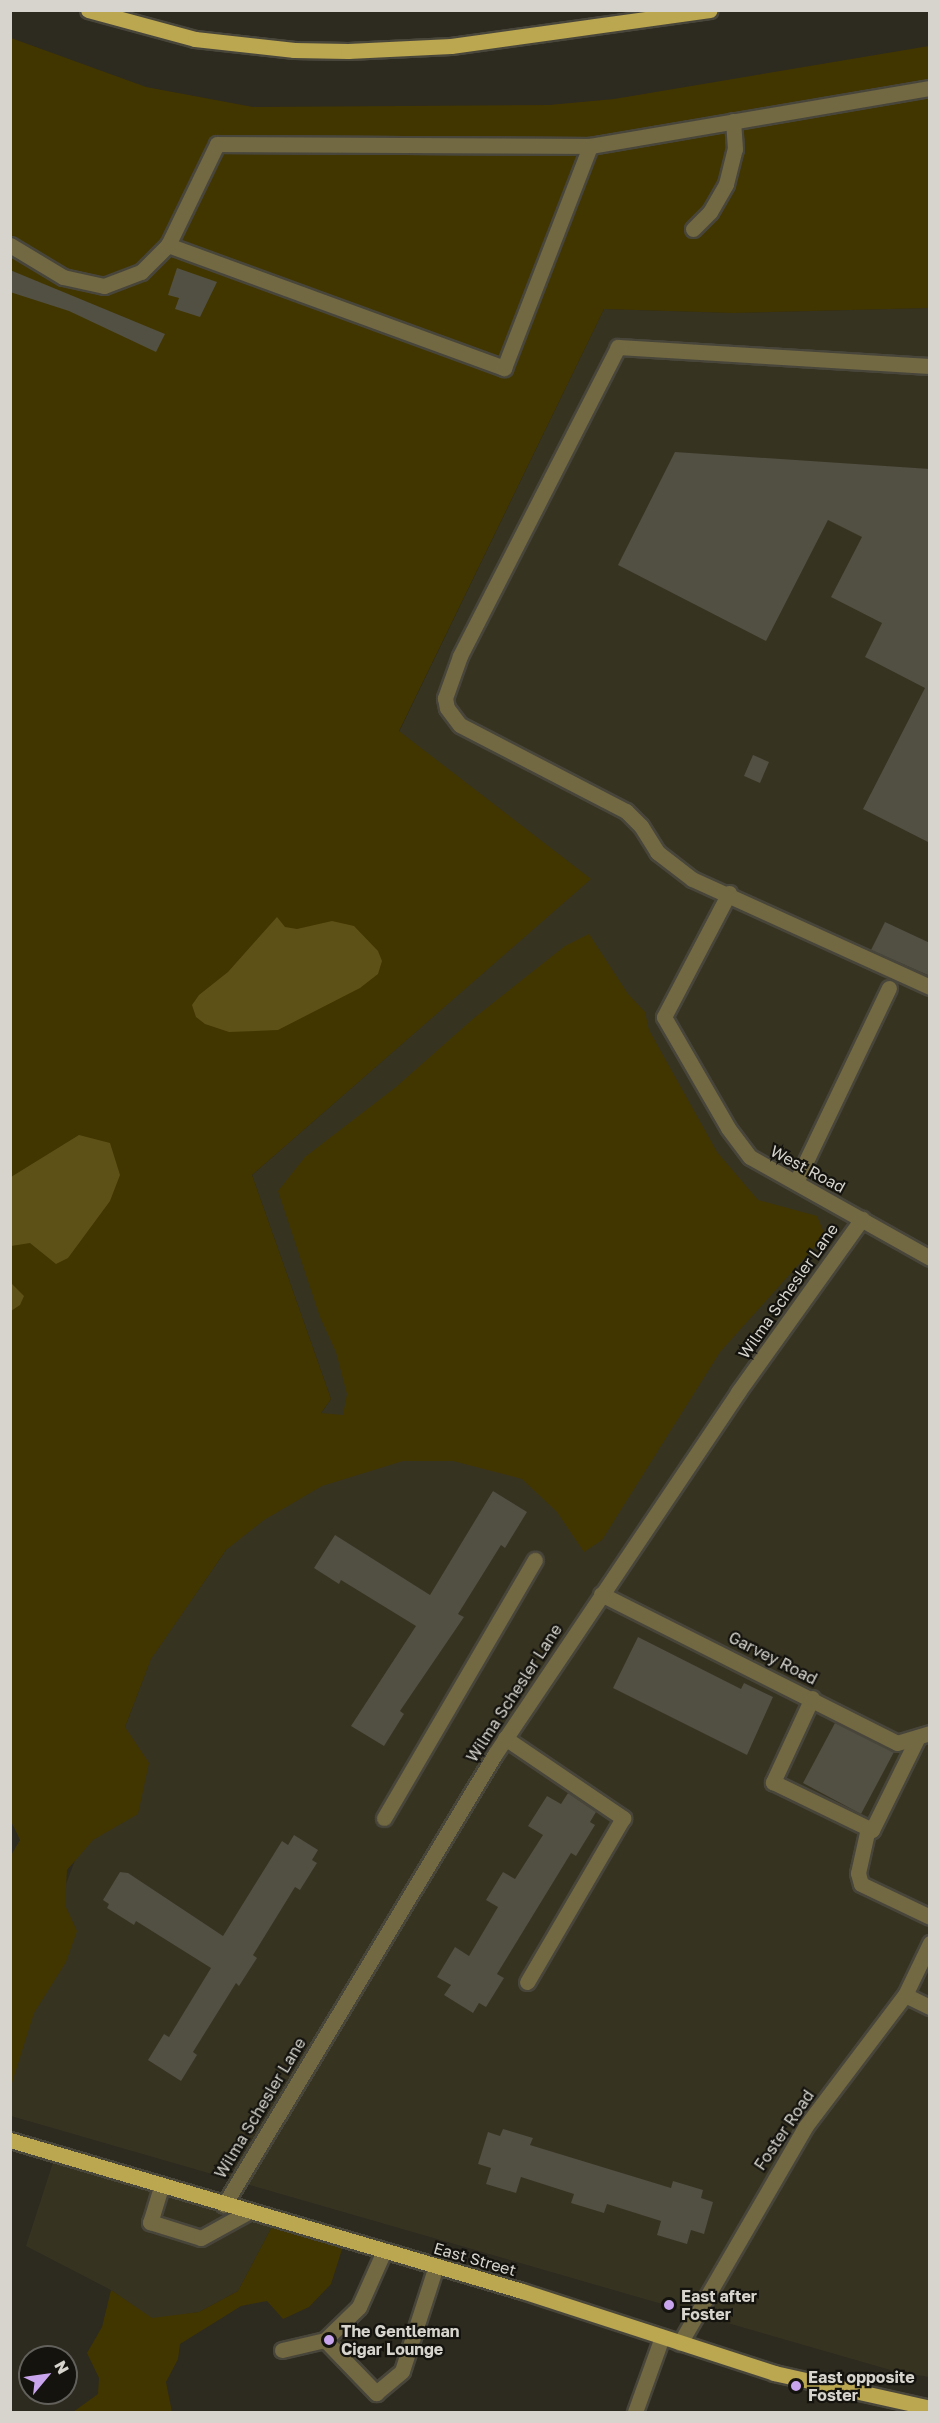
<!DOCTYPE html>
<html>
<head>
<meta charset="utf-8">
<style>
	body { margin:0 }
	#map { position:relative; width:940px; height:2423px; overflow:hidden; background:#2d2a1f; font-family:"Golos Text",sans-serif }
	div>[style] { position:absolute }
	.built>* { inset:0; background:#373321 }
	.green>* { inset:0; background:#413600 }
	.water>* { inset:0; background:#5e5117 }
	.building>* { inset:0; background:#524f43 }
	.roads { filter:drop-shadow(2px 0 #48453b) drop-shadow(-2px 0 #48453b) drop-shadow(0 2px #48453b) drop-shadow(0 -2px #48453b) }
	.minor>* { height:15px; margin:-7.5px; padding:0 7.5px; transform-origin:7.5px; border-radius:7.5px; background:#726942 }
	.major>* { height:15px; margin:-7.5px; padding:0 7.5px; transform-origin:7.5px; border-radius:7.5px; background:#bba750 }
	.dots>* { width:16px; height:16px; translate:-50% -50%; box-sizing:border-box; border:3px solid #14130e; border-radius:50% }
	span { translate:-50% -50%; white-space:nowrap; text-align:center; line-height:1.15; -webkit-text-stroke:4.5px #14130e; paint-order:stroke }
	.street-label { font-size:16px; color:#d6d4cd }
	.poi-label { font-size:16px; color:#d6d4cd; font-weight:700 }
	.left { translate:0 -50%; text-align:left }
	.frame { position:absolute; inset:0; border:12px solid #d6d4cd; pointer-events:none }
	.north { position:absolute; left:18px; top:2345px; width:60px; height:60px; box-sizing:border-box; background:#14130e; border:2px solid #62605a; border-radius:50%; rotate:61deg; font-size:16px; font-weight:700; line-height:24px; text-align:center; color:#d6d4cd }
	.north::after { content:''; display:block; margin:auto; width:21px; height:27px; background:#c9a5ee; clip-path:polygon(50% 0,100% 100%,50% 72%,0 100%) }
</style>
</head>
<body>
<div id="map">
	<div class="built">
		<i style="clip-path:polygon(929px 308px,929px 2377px,894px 2371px,11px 2116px,10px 2033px,151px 1658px,331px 1399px,252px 1175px,590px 879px,399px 732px,604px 309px,733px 313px)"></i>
		<i style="clip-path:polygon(56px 2153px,276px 2219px,238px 2291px,199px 2312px,152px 2319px,111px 2290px,26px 2246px)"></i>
	</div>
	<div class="green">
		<i style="clip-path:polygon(11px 38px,146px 87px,253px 107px,549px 105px,614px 99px,929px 46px,929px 308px,733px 313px,604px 309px,399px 731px,591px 879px,252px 1175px,331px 1399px,321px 1413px,343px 1415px,347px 1394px,336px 1352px,320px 1317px,278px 1191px,305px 1157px,396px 1087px,474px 1018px,565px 946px,589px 934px,628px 994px,645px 1012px,649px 1030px,717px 1152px,758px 1200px,817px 1216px,825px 1235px,720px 1352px,602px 1540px,584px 1552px,557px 1512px,522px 1479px,453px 1461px,403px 1461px,322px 1486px,264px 1520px,226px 1550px,151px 1659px,125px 1727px,149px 1763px,138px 1814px,93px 1840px,67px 1870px,65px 1905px,77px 1931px,66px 1962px,34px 2013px,11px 2086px,10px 1857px,20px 1840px,10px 1819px)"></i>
		<i style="clip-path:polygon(276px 2219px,344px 2243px,331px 2284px,309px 2307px,283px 2319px,267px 2301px,241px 2306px,180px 2344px,178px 2359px,166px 2382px,172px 2412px,73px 2412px,98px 2394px,99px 2378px,87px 2353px,102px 2327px,111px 2290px,152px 2318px,199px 2312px,238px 2291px)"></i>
	</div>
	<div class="water">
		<i style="clip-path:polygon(277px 917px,285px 927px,297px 929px,332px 921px,354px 926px,378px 951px,382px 961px,378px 974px,360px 988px,278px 1030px,229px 1032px,205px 1024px,196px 1017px,192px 1005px,199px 995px,228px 972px)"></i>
		<i style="clip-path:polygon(79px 1135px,110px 1143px,120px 1175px,110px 1201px,68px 1258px,56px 1264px,30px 1243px,11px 1246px,11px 1177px)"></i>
		<i style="clip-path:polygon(10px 1282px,24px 1296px,20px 1305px,11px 1311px)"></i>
	</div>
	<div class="building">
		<i style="clip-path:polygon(177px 268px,217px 282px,200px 317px,175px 309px,179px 298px,168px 295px)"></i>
		<i style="clip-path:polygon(10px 270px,165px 334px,156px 352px,69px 311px,10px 292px)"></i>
		<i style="clip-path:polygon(675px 452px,930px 469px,930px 843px,863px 809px,925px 688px,865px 657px,882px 623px,831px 597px,862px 537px,828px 520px,766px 641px,618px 565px)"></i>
		<i style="clip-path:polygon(753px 755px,769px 762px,760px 783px,744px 776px)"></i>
		<i style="clip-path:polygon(885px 922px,930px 943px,930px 976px,871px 950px)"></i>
		<i style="clip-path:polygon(493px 1491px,527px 1512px,505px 1548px,501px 1545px,458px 1614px,464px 1617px,400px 1711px,404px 1714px,384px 1746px,351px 1726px,416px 1626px,341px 1580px,339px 1584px,314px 1568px,335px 1535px,430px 1595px)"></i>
		<i style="clip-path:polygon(638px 1637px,741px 1689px,744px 1683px,773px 1697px,747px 1755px,613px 1688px)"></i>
		<i style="clip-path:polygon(835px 1723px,894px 1752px,861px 1814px,803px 1783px)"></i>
		<i style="clip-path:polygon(568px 1793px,596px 1812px,590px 1822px,595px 1825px,576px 1856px,571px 1853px,497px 1974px,504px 1978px,486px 2007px,479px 2003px,473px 2013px,444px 1995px,451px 1985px,437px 1977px,455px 1947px,469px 1956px,498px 1907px,486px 1900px,503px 1872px,515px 1879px,543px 1835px,528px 1826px,547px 1796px,561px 1804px)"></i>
		<i style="clip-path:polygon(294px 1835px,318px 1850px,312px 1860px,317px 1863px,300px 1890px,295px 1887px,253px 1955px,257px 1958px,239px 1986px,236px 1983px,193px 2052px,197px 2055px,181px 2081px,148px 2060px,164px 2034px,169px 2037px,211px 1968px,136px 1921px,134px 1925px,107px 1908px,109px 1904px,103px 1900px,120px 1872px,128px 1873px,223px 1936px,282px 1841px,288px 1845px)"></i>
		<i style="clip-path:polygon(503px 2129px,533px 2138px,530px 2145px,671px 2188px,673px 2181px,703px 2190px,701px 2198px,713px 2202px,704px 2234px,691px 2230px,687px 2244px,657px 2235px,661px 2221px,607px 2204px,604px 2213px,571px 2203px,574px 2194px,521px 2177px,516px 2193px,486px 2184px,491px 2168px,478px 2164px,488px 2132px,500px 2136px)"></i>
	</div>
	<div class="roads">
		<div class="minor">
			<i style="left:693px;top:229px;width:24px;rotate:-45deg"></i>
			<i style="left:710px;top:212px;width:32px;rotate:-60deg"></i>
			<i style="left:726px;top:184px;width:36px;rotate:-76deg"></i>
			<i style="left:735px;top:149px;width:28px;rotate:-94deg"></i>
			<i style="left:10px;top:245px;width:62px;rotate:31.1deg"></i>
			<i style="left:63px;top:277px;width:42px;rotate:12.4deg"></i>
			<i style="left:104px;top:286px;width:40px;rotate:-21deg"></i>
			<i style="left:141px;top:272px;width:38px;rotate:-45deg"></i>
			<i style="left:168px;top:245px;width:358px;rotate:20.1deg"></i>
			<i style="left:504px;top:368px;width:238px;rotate:-68.8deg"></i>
			<i style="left:168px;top:245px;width:112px;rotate:-64.1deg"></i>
			<i style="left:217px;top:144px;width:373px;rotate:0.3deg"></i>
			<i style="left:590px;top:146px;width:345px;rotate:-9.7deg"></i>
			<i style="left:930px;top:366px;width:313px;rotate:-176.5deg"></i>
			<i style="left:618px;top:347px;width:347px;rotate:117.1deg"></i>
			<i style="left:460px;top:656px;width:45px;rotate:109.7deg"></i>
			<i style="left:445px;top:698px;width:10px;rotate:79deg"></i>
			<i style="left:447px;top:708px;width:21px;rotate:53deg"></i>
			<i style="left:460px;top:725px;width:187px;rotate:27.4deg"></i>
			<i style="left:626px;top:811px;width:21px;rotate:45deg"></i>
			<i style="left:641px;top:826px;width:31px;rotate:58deg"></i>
			<i style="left:657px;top:852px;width:44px;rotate:37.6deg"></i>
			<i style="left:692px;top:879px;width:261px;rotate:24.4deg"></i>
			<i style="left:729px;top:893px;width:140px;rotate:117.7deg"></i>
			<i style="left:664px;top:1017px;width:128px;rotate:60deg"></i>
			<i style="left:728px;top:1128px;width:36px;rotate:53deg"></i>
			<i style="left:750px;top:1157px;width:206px;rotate:29.3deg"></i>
			<i style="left:796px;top:1182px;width:215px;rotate:-64.4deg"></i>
			<i style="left:601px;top:1594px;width:331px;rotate:26.7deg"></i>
			<i style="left:897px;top:1743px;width:34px;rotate:-17deg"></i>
			<i style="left:812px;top:1698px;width:93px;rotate:114.9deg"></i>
			<i style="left:773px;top:1782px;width:110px;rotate:25.9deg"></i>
			<i style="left:872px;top:1830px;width:104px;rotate:-63.7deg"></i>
			<i style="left:505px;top:1738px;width:143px;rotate:34.1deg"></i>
			<i style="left:623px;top:1818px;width:190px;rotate:120.3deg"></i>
			<i style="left:384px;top:1818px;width:299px;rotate:-59.7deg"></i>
			<i style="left:868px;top:1828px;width:46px;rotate:102.5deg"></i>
			<i style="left:858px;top:1873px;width:11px;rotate:75deg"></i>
			<i style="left:861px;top:1884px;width:76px;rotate:25.6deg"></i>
			<i style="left:905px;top:1995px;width:28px;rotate:26deg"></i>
			<i style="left:161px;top:2187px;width:37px;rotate:107deg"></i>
			<i style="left:150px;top:2222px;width:53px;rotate:17.4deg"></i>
			<i style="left:201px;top:2238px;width:54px;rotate:-29deg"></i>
			<i style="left:224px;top:2205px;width:526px;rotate:-59deg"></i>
			<i style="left:495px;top:1754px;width:436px;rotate:-56.1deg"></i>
			<i style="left:738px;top:1392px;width:213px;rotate:-54.4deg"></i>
			<i style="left:384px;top:2251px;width:61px;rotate:114.1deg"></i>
			<i style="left:359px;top:2307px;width:47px;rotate:135.9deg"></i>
			<i style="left:325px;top:2340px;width:74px;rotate:46.1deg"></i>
			<i style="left:376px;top:2393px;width:34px;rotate:-40deg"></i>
			<i style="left:402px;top:2371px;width:110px;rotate:-72.1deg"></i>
			<i style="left:680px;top:2343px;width:250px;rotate:-59.9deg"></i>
			<i style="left:805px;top:2127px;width:166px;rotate:-52.9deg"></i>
			<i style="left:905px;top:1995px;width:58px;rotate:-64.3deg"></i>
			<i style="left:282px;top:2350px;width:44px;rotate:-13.1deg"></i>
			<i style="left:635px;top:2412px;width:80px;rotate:-70.2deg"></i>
		</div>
		<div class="major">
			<i style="left:88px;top:10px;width:111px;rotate:15.2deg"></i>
			<i style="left:195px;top:39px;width:100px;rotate:6.3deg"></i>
			<i style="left:294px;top:50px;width:54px;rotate:1.1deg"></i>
			<i style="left:348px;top:51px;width:103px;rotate:-2.8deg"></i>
			<i style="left:451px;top:46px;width:261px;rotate:-7.9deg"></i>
			<i style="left:10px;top:2140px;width:534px;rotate:16.43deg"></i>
			<i style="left:522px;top:2291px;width:265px;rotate:18deg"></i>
			<i style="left:774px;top:2373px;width:160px;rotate:12.6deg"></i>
		</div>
	</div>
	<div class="dots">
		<i style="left:669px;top:2305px;background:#c9a5ee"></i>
		<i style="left:329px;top:2340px;background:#c9a5ee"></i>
		<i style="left:796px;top:2386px;background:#c9a5ee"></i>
	</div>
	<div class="street-label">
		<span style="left:808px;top:1169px;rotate:28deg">West Road</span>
		<span style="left:788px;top:1291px;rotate:-55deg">Wilma Schesler Lane</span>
		<span style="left:773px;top:1658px;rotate:27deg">Garvey Road</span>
		<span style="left:514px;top:1693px;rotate:-57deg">Wilma Schesler Lane</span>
		<span style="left:260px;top:2108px;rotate:-59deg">Wilma Schesler Lane</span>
		<span style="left:784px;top:2130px;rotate:-56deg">Foster Road</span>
		<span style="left:475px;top:2259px;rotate:16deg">East Street</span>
	</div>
	<div class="poi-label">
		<span class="left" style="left:681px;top:2305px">East after<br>Foster</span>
		<span class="left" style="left:341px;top:2340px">The Gentleman<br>Cigar Lounge</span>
		<span class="left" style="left:808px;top:2386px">East opposite<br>Foster</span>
	</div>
	<div class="frame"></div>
	<div class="north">N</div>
</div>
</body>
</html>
